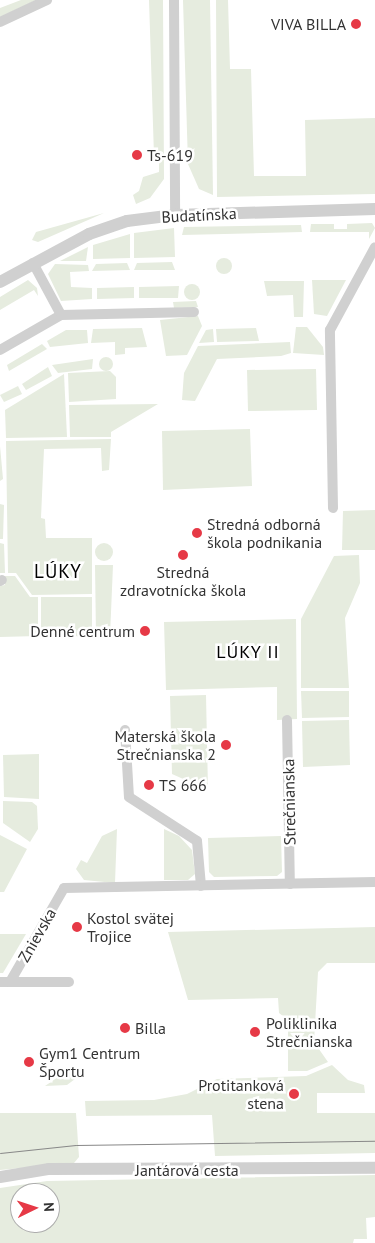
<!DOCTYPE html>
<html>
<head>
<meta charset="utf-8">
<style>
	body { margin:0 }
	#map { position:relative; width:375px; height:1243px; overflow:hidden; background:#fff; font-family:"PT Sans",sans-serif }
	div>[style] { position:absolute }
	.green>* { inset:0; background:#e6ecdf }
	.round { border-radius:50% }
	.minor>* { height:10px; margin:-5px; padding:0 5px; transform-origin:5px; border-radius:5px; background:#d0d0d0 }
	.tertiary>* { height:12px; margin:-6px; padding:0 6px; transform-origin:6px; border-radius:6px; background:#d0d0d0 }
	.tram>* { height:1px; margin:-0.5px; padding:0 0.5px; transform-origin:0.5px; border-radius:0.5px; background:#888 }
	.dots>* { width:14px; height:14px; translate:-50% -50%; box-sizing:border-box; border:2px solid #fff; border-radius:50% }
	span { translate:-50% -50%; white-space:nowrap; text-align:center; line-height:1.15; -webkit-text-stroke:5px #fff; paint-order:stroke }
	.poi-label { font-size:16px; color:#333 }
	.right { translate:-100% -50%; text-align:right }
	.left { translate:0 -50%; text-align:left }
	.street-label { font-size:16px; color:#333 }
	.neighbourhood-label { font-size:18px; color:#000; letter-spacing:1px }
	.quarter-label { font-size:19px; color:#000; letter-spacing:1px }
	.north { position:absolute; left:10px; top:1183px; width:50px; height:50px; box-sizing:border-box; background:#fff; border:1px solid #adadad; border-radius:50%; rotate:86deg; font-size:14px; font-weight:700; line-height:20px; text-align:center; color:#333 }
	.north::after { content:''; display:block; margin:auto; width:18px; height:22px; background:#e63946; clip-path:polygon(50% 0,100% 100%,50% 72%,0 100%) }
</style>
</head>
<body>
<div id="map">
	<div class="green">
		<i style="clip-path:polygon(21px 0,36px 0,0 17px,0 8px)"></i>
		<i style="clip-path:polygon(149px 0,163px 0,164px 179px,150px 198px,136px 204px,133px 195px,139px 191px,143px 177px,159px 172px,159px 156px,154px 156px)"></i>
		<i style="clip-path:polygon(183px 0,210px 0,213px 195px,199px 189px,188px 164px)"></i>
		<i style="clip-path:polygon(216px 0,228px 0,230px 69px,251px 69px,254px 176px,306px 176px,305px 120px,375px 118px,375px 194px,217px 197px)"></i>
		<i style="clip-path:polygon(104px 213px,38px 242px,32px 240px,36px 232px)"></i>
		<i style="clip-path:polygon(372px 223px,375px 228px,369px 239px,369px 232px,310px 232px,311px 224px,334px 224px,334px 229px,347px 229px,347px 224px)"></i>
		<i style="clip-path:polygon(301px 225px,302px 232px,182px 235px,184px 227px)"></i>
		<i style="clip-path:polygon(174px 228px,175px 257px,134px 258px,134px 233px)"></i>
		<i style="clip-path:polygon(130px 234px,130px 258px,93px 259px,93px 245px)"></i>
		<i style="clip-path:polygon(88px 247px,86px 261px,60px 261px)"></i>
		<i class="round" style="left:216px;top:258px;width:16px;height:16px"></i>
		<i style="clip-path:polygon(172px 262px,175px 270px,134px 270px,137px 263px)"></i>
		<i style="clip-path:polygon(127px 263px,130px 270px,92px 271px,96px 264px)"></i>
		<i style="clip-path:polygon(55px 264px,88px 265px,89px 271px,70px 272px,71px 287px,92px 288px,92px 299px,61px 301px,48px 274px)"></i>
		<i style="clip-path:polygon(28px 280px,37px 288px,38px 296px,34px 290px,0 310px,0 297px)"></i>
		<i style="clip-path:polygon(312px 280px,346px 280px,327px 316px,314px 314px)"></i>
		<i style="clip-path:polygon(264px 281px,304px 281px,303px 317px,294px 317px,293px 295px,267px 296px)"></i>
		<i class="round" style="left:184px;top:284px;width:16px;height:16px"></i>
		<i style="clip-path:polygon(179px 286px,178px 298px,139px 298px,139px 287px)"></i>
		<i style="clip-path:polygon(134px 287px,134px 298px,97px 299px,97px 288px)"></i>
		<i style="clip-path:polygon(196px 301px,198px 307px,174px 308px,173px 302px)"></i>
		<i style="clip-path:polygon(198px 316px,202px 326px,187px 355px,166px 356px,160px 320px)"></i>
		<i style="clip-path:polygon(296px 327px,307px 327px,323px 347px,324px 355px,293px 353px)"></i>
		<i style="clip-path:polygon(142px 328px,147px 347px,125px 348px,125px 354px,115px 355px,115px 342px,91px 343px,93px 329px)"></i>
		<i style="clip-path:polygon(256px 328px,259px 341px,217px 342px,216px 329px)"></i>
		<i style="clip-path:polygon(213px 329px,214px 342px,199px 343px,206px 330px)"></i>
		<i style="clip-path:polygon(66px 330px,87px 330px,88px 343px,50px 347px,47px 341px)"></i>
		<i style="clip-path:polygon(290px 342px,291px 353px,281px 356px,217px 359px,195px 401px,182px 400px,184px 373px,198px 346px)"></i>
		<i style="clip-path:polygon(42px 344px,47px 349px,9px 371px,7px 365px)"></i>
		<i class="round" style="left:99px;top:357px;width:14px;height:14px"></i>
		<i style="clip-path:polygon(93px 359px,92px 369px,58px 373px,52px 365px)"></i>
		<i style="clip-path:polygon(48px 367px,52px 376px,26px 390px,22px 384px)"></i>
		<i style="clip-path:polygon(316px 369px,317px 410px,248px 411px,247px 370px)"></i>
		<i style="clip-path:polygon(110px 371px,116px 377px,116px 399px,69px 402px,68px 373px)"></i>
		<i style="clip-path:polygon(64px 374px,67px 437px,6px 438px,5px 410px)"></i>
		<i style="clip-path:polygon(18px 386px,22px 394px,4px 402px,0 395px)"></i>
		<i style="clip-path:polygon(158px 404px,111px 432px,111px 437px,70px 437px,69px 405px)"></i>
		<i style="clip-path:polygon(250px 429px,252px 486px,163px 490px,162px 431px)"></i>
		<i style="clip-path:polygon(111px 439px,109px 470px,102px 471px,101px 448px,44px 449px,41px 518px,45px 519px,46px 538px,92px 538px,92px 594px,32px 595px,16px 573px,8px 573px,6px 441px)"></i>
		<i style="clip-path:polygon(0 446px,3px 479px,0 481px)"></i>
		<i style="clip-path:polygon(0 504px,4px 505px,3px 539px,0 539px)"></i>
		<i style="clip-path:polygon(375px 510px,375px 550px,342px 550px,343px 511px)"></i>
		<i style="clip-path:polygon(0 543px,4px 544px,5px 573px,0 573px)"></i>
		<i class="round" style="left:95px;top:543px;width:18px;height:18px"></i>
		<i style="clip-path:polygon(359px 555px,360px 583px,345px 618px,349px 688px,301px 688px,301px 619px,334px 556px)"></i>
		<i style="clip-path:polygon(95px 565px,113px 565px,110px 636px,96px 636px)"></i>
		<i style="clip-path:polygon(5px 576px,15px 576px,30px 597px,38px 597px,38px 636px,0 637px,0 586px,5px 585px)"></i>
		<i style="clip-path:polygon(41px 597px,92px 597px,92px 636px,41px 637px)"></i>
		<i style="clip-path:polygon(296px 619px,297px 719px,277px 720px,277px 687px,166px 690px,164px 622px)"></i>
		<i style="clip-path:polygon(301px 691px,349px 691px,349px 717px,302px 718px)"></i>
		<i style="clip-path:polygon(206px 695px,208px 790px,172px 774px,170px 696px)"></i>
		<i style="clip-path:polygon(349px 720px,350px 765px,303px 767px,302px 721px)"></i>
		<i style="clip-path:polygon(39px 754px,39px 799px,4px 797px,3px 755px)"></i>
		<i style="clip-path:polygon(3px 801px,32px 802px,37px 806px,38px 829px,30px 842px,3px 823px)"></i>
		<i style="clip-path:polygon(117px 829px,115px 883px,84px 880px,76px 869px,81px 860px,87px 863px,102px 836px)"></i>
		<i style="clip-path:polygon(164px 829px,179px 836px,192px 850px,195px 874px,188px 880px,164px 880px)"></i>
		<i style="clip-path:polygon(0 835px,27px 849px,4px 892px,0 892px)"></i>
		<i style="clip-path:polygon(281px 836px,282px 872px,277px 876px,214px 877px,209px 872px,208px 838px)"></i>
		<i style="clip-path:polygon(375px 927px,375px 963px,327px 963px,318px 972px,314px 1042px,328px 1062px,307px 1071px,288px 1071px,288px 1020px,279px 1013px,278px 998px,188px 1000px,168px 932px)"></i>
		<i style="clip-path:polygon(0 934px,26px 934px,3px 973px,0 973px)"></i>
		<i style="clip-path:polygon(332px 1065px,348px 1080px,364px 1085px,365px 1093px,317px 1093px,317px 1113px,375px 1113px,375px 1153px,215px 1156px,212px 1115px,86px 1116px,85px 1101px,154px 1100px,187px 1094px,217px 1079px,306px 1076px)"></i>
		<i style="clip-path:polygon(74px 1066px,75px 1079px,67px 1085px,45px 1086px)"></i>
		<i style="clip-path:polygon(0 1113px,76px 1113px,79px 1157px,74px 1163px,0 1170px)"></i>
		<i style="clip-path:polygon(evenodd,375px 1175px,375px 1217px,366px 1218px,367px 1239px,354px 1239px,353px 1243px,0 1243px,0 1188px,47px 1181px,375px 1175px,20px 1193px,50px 1193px,50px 1223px,20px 1223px,20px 1193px)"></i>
	</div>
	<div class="minor">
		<i style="left:174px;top:0;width:215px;rotate:89.7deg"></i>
		<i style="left:0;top:22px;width:52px;rotate:-25.1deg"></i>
		<i style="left:33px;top:263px;width:59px;rotate:61.7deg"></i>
		<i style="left:0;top:350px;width:70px;rotate:-29.8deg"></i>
		<i style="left:61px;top:315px;width:133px;rotate:-1.3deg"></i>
		<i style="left:333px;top:508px;width:178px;rotate:-91deg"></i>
		<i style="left:330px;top:330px;width:94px;rotate:-61.5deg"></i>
		<i style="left:0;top:581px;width:2px;rotate:-27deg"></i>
		<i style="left:287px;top:720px;width:164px;rotate:89deg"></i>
		<i style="left:125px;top:730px;width:67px;rotate:86.6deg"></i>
		<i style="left:129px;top:797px;width:81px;rotate:32.9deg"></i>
		<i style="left:197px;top:841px;width:45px;rotate:84.9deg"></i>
		<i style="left:0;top:982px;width:10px"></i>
		<i style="left:10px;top:982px;width:108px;rotate:-60.1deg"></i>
		<i style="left:64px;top:888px;width:311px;rotate:-1.1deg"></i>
		<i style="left:10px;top:982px;width:59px"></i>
	</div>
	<div class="tertiary">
		<i style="left:0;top:282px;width:101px;rotate:-28.3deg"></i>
		<i style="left:89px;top:234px;width:40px;rotate:-18.9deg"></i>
		<i style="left:127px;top:221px;width:48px;rotate:-7.1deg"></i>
		<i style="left:175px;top:215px;width:200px;rotate:-1.7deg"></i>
		<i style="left:0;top:1177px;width:50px;rotate:-9.3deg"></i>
		<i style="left:49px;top:1169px;width:326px;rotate:-0.2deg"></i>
	</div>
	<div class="tram">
		<i style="left:0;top:1153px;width:76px;rotate:-6deg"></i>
		<i style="left:76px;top:1145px;width:299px;rotate:-0.8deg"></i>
	</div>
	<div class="dots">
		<i style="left:356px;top:24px;background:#e63946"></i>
		<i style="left:137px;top:155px;background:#e63946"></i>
		<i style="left:197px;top:533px;background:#e63946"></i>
		<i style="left:183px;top:555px;background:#e63946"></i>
		<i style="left:145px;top:631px;background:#e63946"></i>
		<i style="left:226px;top:745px;background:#e63946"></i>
		<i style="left:149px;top:785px;background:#e63946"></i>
		<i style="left:77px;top:927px;background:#e63946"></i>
		<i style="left:125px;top:1028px;background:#e63946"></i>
		<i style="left:255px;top:1032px;background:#e63946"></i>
		<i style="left:29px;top:1062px;background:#e63946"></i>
		<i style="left:294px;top:1094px;background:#e63946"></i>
	</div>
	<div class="poi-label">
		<span class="right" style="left:346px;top:24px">VIVA BILLA</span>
		<span class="left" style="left:147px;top:155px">Ts-619</span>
		<span class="left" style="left:207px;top:533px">Stredná odborná<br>škola podnikania</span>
		<span style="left:183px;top:581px">Stredná<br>zdravotnícka škola</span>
		<span class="right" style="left:135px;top:631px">Denné centrum</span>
		<span class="right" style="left:216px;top:745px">Materská škola<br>Strečnianska 2</span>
		<span class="left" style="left:159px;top:785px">TS 666</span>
		<span class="left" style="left:87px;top:927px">Kostol svätej<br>Trojice</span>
		<span class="left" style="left:266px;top:1032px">Poliklinika<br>Strečnianska</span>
		<span class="left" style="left:135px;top:1028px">Billa</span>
		<span class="left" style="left:39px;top:1062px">Gym1 Centrum<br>Športu</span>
		<span class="right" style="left:284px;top:1094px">Protitanková<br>stena</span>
	</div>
	<div class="street-label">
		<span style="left:199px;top:215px;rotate:-3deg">Budatínska</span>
		<span style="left:289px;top:802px;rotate:-91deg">Strečnianska</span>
		<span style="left:37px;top:935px;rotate:-60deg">Znievska</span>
		<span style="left:187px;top:1170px">Jantárová cesta</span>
	</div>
	<div class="neighbourhood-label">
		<span style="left:248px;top:652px">LÚKY II</span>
	</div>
	<div class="quarter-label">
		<span style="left:58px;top:572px">LÚKY</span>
	</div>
	<div class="north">N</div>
</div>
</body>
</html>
